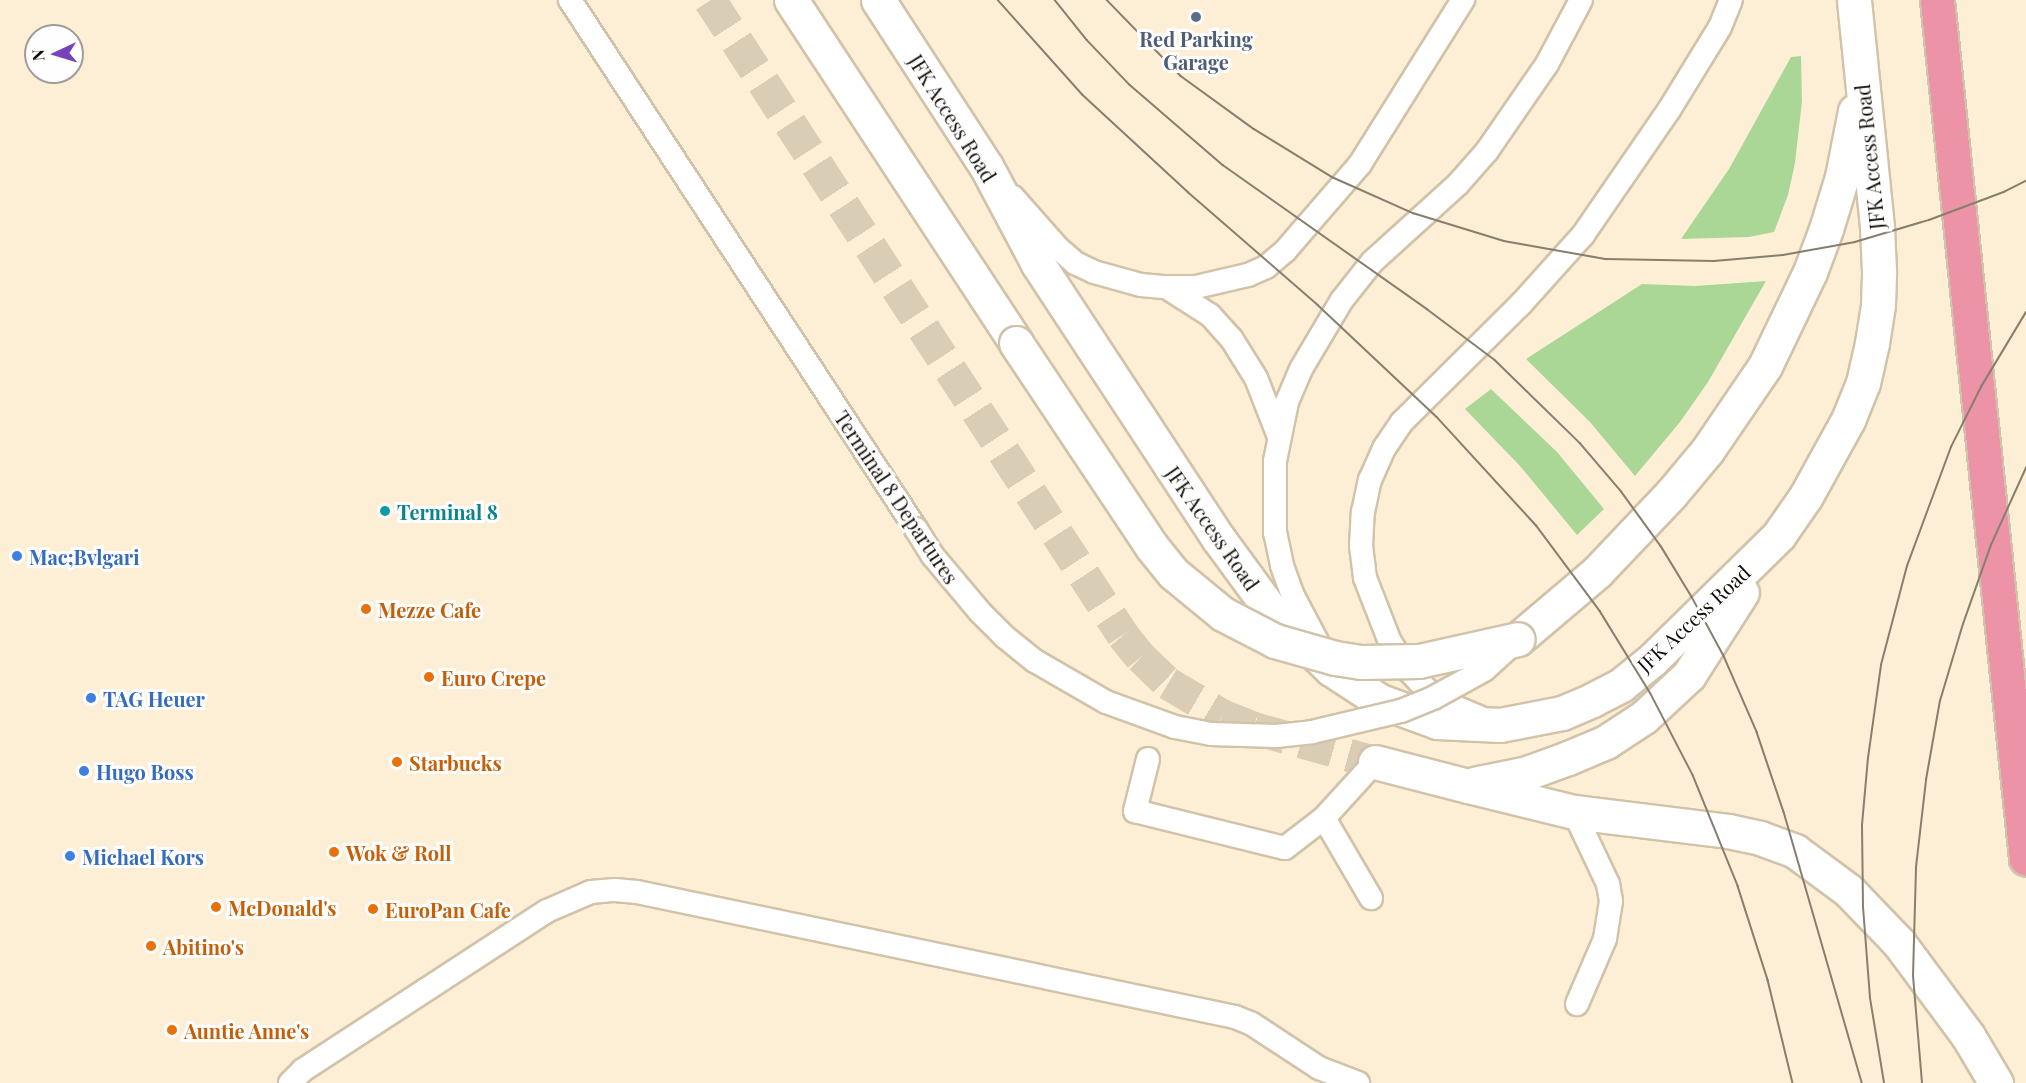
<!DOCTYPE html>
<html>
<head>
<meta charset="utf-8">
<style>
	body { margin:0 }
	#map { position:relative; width:2026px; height:1083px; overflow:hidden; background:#fdefd5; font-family:"Playfair Display",serif }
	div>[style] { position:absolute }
	.green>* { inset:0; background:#aad796 }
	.street-tunnel>* { height:33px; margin-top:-16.5px; transform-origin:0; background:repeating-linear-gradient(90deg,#dacdb6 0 33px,transparent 0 49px) }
	.roads { filter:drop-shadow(2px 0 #d1c3aa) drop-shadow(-2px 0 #d1c3aa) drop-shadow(0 2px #d1c3aa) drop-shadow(0 -2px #d1c3aa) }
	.lane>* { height:22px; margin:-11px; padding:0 11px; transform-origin:11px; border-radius:11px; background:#fff }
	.street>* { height:33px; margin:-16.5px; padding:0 16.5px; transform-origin:16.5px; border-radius:16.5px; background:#fff }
	.secondary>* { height:33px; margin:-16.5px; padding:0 16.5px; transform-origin:16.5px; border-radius:16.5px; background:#fff }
	.highway>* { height:33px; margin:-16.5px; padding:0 16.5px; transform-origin:16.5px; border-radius:16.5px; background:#ed93a8 }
	.tram>* { height:1.5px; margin:-0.75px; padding:0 0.75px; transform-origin:0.75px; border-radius:0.75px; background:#877e6d }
	.bridges { filter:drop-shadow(2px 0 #d1c3aa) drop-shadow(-2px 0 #d1c3aa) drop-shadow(0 2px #d1c3aa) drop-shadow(0 -2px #d1c3aa) }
	.lane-bridge>* { height:22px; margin:-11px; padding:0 11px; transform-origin:11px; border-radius:11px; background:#fff }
	.street-bridge>* { height:33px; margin:-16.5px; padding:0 16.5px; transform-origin:16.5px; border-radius:16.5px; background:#fff }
	.dots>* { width:16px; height:16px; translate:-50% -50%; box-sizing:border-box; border:3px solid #fefefe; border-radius:50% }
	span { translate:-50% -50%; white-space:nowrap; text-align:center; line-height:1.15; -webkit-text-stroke:6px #fefefe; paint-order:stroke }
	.service-label { font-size:20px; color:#4e5e75; font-weight:700 }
	.street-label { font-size:20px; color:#110c05 }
	.culture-label { font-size:20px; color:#0d838f; font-weight:700 }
	.left { translate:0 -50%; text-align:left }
	.shop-label { font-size:20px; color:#366cbe; font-weight:700 }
	.food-label { font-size:20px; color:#c56008; font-weight:700 }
	.north { position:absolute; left:24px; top:24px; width:60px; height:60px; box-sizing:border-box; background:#fefefe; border:2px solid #9f9d9a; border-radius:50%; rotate:266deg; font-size:16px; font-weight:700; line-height:24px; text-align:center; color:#110c05 }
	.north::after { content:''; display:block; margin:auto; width:21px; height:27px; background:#7643bb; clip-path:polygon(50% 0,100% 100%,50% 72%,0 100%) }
</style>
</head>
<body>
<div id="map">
	<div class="green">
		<i style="clip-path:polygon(1801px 56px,1802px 101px,1795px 163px,1788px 195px,1774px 232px,1749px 237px,1681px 239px,1729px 169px,1791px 57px)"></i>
		<i style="clip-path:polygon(1766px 281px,1708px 382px,1680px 422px,1635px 476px,1590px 422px,1526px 359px,1642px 284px,1695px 286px)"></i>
		<i style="clip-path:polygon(1491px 389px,1557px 452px,1604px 509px,1577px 535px,1520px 466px,1465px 409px)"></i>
	</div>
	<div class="street-tunnel">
		<i style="left:710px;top:0;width:757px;rotate:56.96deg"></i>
		<i style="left:1123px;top:635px;width:28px;rotate:51deg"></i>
		<i style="left:1141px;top:657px;width:37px;rotate:44deg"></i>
		<i style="left:1168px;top:683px;width:63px;rotate:30.7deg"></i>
		<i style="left:1222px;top:715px;width:35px;rotate:22deg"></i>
		<i style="left:1254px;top:728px;width:126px;rotate:15.7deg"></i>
	</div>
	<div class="roads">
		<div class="lane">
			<i style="left:570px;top:0;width:632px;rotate:56.81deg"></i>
			<i style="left:1013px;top:197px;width:68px;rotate:48.6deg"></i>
			<i style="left:1058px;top:248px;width:23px;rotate:41deg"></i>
			<i style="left:1075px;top:263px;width:21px;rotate:25deg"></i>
			<i style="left:1094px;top:272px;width:49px;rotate:15.5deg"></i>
			<i style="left:1141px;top:285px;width:25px;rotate:5deg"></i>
			<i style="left:1166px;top:287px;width:30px"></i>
			<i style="left:1196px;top:287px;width:53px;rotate:-13deg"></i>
			<i style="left:1248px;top:275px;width:20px;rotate:-24deg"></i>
			<i style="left:1266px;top:267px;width:25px;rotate:-40deg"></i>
			<i style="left:1285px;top:251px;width:115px;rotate:-49.2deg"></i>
			<i style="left:1360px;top:164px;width:194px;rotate:-57.9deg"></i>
			<i style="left:1166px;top:287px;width:52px;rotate:32.5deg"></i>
			<i style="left:1210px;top:315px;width:31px;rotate:48deg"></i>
			<i style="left:1231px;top:338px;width:47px;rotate:58deg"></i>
			<i style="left:1256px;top:378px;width:60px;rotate:68.6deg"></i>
			<i style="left:1321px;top:649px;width:60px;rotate:-117.8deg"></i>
			<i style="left:1293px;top:596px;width:33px;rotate:-110deg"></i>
			<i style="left:1282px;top:565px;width:33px;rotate:-102deg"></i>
			<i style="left:1275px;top:533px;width:72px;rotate:-90deg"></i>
			<i style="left:1275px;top:461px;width:60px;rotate:-78.5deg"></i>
			<i style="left:1287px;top:402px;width:36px;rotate:-67deg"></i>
			<i style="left:1301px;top:369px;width:80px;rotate:-59.3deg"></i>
			<i style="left:1342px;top:300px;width:48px;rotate:-51.7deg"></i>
			<i style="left:1372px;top:262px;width:116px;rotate:-42.2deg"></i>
			<i style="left:1458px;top:184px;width:44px;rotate:-48.7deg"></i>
			<i style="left:1487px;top:151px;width:106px;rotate:-55.4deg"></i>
			<i style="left:1547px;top:64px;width:72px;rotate:-62deg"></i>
			<i style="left:1481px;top:718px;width:36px;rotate:-157deg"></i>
			<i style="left:1448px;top:704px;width:25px;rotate:-146deg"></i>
			<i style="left:1427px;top:690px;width:26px;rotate:-133deg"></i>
			<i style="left:1409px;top:671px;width:35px;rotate:-123deg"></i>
			<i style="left:1390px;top:642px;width:69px;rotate:-111.3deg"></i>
			<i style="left:1365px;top:578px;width:32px;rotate:-97deg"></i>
			<i style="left:1361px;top:546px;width:34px;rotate:-87deg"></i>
			<i style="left:1363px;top:512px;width:33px;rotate:-78deg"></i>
			<i style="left:1370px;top:480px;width:36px;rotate:-66deg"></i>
			<i style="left:1385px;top:447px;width:30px;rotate:-56deg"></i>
			<i style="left:1402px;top:422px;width:168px;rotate:-44.8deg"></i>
			<i style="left:1521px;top:304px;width:93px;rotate:-48.1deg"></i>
			<i style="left:1583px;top:235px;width:152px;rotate:-55.5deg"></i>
			<i style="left:1669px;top:110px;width:97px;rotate:-58.4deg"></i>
			<i style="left:1720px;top:27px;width:29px;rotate:-68deg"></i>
			<i style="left:1148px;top:759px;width:54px;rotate:104deg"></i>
			<i style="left:1135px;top:811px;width:154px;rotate:13.9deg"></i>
			<i style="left:1285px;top:848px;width:49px;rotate:-37.6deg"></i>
			<i style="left:1324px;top:818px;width:76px;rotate:-47.7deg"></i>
			<i style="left:1574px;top:812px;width:80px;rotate:64.7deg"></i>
			<i style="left:1608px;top:884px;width:17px;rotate:80deg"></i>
			<i style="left:1611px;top:901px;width:38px;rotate:99deg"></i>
			<i style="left:1605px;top:939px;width:71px;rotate:113.3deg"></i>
			<i style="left:1324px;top:818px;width:93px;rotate:59.6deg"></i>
			<i style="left:290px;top:1083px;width:18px;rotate:-45deg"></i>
			<i style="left:303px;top:1070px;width:291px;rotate:-33.1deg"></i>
			<i style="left:547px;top:911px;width:48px;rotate:-23.4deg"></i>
			<i style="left:591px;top:892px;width:24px;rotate:-5deg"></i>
			<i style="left:615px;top:890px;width:22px;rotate:5deg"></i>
			<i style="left:637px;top:892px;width:611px;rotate:11.81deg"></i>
			<i style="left:1235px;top:1017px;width:18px;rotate:22deg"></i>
			<i style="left:1252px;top:1024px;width:80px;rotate:33.3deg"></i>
			<i style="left:1319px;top:1068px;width:42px;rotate:21deg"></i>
		</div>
		<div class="street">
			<i style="left:791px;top:0;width:410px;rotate:56.7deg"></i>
			<i style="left:1375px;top:762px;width:96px;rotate:14.5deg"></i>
		</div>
		<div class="secondary">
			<i style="left:878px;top:0;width:198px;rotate:57deg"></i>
			<i style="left:986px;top:166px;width:111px;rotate:62deg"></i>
			<i style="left:1038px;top:264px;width:328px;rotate:56.7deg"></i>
			<i style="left:1218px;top:538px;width:88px;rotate:53.8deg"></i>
			<i style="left:1270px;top:609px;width:86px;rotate:44.5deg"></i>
			<i style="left:1331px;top:669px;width:59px;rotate:33.1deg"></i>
			<i style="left:1380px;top:701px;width:61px;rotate:20.2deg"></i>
			<i style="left:1437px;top:722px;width:63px;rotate:2.7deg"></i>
			<i style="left:1500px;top:725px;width:63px;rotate:-11deg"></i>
			<i style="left:1562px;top:713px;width:33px;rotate:-23deg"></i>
			<i style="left:1592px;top:700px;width:33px;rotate:-27deg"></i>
			<i style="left:1621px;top:685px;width:40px;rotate:-39deg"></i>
			<i style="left:1652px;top:660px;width:178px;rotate:-44.5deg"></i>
			<i style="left:1779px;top:535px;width:47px;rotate:-55.3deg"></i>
			<i style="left:1806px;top:496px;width:87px;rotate:-61.1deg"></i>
			<i style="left:1848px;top:420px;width:40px;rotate:-68deg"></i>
			<i style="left:1863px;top:383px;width:41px;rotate:-77.3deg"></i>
			<i style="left:1872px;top:343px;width:39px;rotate:-81deg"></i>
			<i style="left:1878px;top:304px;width:33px;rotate:-88deg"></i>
			<i style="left:1879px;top:271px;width:44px;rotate:-92.6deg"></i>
			<i style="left:1877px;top:227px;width:228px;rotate:-95.8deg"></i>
			<i style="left:1518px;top:639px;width:104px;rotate:-40.3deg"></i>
			<i style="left:1597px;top:572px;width:108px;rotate:-46.5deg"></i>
			<i style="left:1671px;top:494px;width:56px;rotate:-50.1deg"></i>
			<i style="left:1707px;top:451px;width:103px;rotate:-55.7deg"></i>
			<i style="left:1765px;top:366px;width:104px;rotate:-64.4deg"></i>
			<i style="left:1810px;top:272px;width:46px;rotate:-69.6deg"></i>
			<i style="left:1826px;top:229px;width:54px;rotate:-72.9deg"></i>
			<i style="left:1842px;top:177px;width:67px;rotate:-78.9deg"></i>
			<i style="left:1474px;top:784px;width:54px;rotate:-11.7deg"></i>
			<i style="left:1527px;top:773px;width:44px;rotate:-20.1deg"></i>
			<i style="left:1568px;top:758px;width:41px;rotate:-22.8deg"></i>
			<i style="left:1606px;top:742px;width:45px;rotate:-33.3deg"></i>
			<i style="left:1644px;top:717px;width:62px;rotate:-43deg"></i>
			<i style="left:1689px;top:675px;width:98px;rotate:-57.4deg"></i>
			<i style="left:1468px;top:786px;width:109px;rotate:13.8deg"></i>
			<i style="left:1574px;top:812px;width:155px;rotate:7deg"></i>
			<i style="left:1728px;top:831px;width:33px;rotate:12deg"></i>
			<i style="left:1760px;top:838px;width:37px;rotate:20deg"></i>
			<i style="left:1795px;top:851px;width:67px;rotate:36.5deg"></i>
			<i style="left:1849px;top:891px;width:72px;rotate:46.1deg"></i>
			<i style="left:1899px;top:943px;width:116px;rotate:53.4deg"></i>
			<i style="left:1968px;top:1036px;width:55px;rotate:59.2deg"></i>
		</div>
		<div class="highway">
			<i style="left:1937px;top:0;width:863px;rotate:84.08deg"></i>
		</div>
	</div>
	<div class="tram">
		<i style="left:998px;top:0;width:127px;rotate:48.2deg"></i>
		<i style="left:1083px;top:95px;width:143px;rotate:42.7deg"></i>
		<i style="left:1188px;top:192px;width:172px;rotate:41deg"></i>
		<i style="left:1318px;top:305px;width:163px;rotate:43.3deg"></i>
		<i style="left:1437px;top:417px;width:147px;rotate:47.5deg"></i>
		<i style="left:1536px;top:525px;width:107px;rotate:53.3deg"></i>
		<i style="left:1600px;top:611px;width:97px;rotate:58.4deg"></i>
		<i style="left:1651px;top:694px;width:91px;rotate:62.6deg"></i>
		<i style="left:1693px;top:775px;width:120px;rotate:67.9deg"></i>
		<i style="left:1738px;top:886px;width:99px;rotate:72.3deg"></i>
		<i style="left:1768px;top:980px;width:106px;rotate:76.4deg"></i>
		<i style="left:1055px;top:0;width:51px;rotate:51.3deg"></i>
		<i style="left:1087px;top:40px;width:61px;rotate:46.3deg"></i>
		<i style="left:1129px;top:84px;width:124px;rotate:40.8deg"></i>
		<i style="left:1223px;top:165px;width:250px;rotate:35.2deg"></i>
		<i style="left:1427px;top:309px;width:85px;rotate:36.9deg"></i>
		<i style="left:1495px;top:360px;width:119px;rotate:44.3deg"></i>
		<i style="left:1580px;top:443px;width:63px;rotate:49.5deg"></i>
		<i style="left:1621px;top:491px;width:68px;rotate:54deg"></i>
		<i style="left:1661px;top:546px;width:60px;rotate:58.7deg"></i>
		<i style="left:1692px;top:597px;width:67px;rotate:61.5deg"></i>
		<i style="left:1724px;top:656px;width:83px;rotate:66.5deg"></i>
		<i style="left:1757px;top:732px;width:84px;rotate:71.4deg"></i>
		<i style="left:1784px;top:812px;width:282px;rotate:73.9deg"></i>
		<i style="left:1107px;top:0;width:106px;rotate:45.8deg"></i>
		<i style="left:1181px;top:76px;width:90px;rotate:36deg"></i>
		<i style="left:1254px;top:129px;width:92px;rotate:31.6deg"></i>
		<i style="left:1332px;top:177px;width:89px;rotate:24deg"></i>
		<i style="left:1413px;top:213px;width:95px;rotate:17.1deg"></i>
		<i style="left:1504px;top:241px;width:104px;rotate:10deg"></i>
		<i style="left:1606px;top:259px;width:108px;rotate:1.1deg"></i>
		<i style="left:1714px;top:261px;width:69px;rotate:-5deg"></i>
		<i style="left:1783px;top:255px;width:73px;rotate:-10.2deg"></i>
		<i style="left:1855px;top:242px;width:77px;rotate:-16.6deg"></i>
		<i style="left:1929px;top:220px;width:80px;rotate:-20.5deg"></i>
		<i style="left:2004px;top:192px;width:25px;rotate:-27deg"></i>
		<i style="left:1884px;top:1083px;width:86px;rotate:-99.4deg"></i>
		<i style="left:1870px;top:998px;width:91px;rotate:-94.4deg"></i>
		<i style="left:1863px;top:907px;width:82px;rotate:-90.7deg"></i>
		<i style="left:1862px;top:825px;width:67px;rotate:-84.9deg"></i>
		<i style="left:1868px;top:758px;width:94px;rotate:-82deg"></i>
		<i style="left:1881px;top:665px;width:102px;rotate:-75.3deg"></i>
		<i style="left:1907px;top:566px;width:127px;rotate:-69.7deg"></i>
		<i style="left:1951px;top:447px;width:67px;rotate:-63.4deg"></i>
		<i style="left:1981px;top:387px;width:87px;rotate:-59deg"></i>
		<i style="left:1922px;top:1083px;width:107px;rotate:-94.8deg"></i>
		<i style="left:1913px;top:976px;width:109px;rotate:-88.4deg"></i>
		<i style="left:1916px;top:867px;width:88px;rotate:-83.4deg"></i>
		<i style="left:1926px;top:780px;width:80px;rotate:-80deg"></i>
		<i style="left:1940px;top:701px;width:80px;rotate:-73.4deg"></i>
		<i style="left:1963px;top:624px;width:84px;rotate:-70.5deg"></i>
		<i style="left:1991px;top:545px;width:85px;rotate:-65.6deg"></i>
	</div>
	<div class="bridges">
		<div class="lane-bridge">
			<i style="left:916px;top:529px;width:32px;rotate:58deg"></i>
			<i style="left:933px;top:556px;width:73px;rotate:50deg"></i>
			<i style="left:980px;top:612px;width:35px;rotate:45deg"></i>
			<i style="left:1005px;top:637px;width:38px;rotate:39deg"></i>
			<i style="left:1035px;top:661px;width:82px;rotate:30deg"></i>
			<i style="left:1106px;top:702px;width:73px;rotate:19.9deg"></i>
			<i style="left:1175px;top:727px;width:37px;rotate:11deg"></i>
			<i style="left:1211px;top:734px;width:65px;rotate:1.8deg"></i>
			<i style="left:1276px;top:736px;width:36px;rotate:-6deg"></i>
			<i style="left:1312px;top:732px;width:91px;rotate:-13.3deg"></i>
			<i style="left:1401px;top:711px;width:35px;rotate:-22deg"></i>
			<i style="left:1433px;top:698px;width:58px;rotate:-28.8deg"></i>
			<i style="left:1484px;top:670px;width:43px;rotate:-42.2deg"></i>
		</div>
		<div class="street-bridge">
			<i style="left:1016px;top:343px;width:245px;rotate:56.3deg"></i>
			<i style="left:1152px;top:547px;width:33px;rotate:51deg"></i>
			<i style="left:1173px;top:573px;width:65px;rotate:39.4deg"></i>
			<i style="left:1223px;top:614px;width:59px;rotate:27.4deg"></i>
			<i style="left:1275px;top:641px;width:62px;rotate:15.8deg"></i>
			<i style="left:1335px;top:658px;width:26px;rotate:9deg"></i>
			<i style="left:1361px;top:662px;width:58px;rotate:-1deg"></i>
			<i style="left:1419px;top:661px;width:101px;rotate:-12.5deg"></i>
		</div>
	</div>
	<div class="dots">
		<i style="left:1196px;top:17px;background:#5c6f8a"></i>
		<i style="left:385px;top:511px;background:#0f9aa8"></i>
		<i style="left:17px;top:556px;background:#3f7fe0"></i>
		<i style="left:366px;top:609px;background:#e8710a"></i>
		<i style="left:429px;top:677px;background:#e8710a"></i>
		<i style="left:91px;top:698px;background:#3f7fe0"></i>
		<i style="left:397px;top:762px;background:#e8710a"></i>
		<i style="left:84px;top:771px;background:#3f7fe0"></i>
		<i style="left:334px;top:852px;background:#e8710a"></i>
		<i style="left:70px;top:856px;background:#3f7fe0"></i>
		<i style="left:216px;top:907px;background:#e8710a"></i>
		<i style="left:373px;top:909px;background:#e8710a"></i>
		<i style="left:151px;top:946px;background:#e8710a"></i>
		<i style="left:172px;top:1030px;background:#e8710a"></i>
	</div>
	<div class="service-label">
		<span style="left:1196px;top:50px">Red Parking<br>Garage</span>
	</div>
	<div class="street-label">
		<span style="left:953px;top:118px;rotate:58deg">JFK Access Road</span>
		<span style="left:1869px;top:157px;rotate:-96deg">JFK Access Road</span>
		<span style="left:897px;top:497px;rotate:56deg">Terminal 8 Departures</span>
		<span style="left:1213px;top:528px;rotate:55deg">JFK Access Road</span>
		<span style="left:1693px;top:618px;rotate:-43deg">JFK Access Road</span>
	</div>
	<div class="culture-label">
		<span class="left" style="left:397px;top:511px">Terminal 8</span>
	</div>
	<div class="shop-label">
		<span class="left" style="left:29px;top:556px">Mac;Bvlgari</span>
		<span class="left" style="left:103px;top:698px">TAG Heuer</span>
		<span class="left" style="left:96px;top:771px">Hugo Boss</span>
		<span class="left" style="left:82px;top:856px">Michael Kors</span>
	</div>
	<div class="food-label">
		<span class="left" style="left:378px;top:609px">Mezze Cafe</span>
		<span class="left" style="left:441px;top:677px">Euro Crepe</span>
		<span class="left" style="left:409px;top:762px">Starbucks</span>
		<span class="left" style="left:346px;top:852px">Wok &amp; Roll</span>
		<span class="left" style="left:228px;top:907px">McDonald's</span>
		<span class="left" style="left:385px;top:909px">EuroPan Cafe</span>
		<span class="left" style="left:163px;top:946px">Abitino's</span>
		<span class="left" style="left:184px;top:1030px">Auntie Anne's</span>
	</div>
	<div class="north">N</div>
</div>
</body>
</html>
